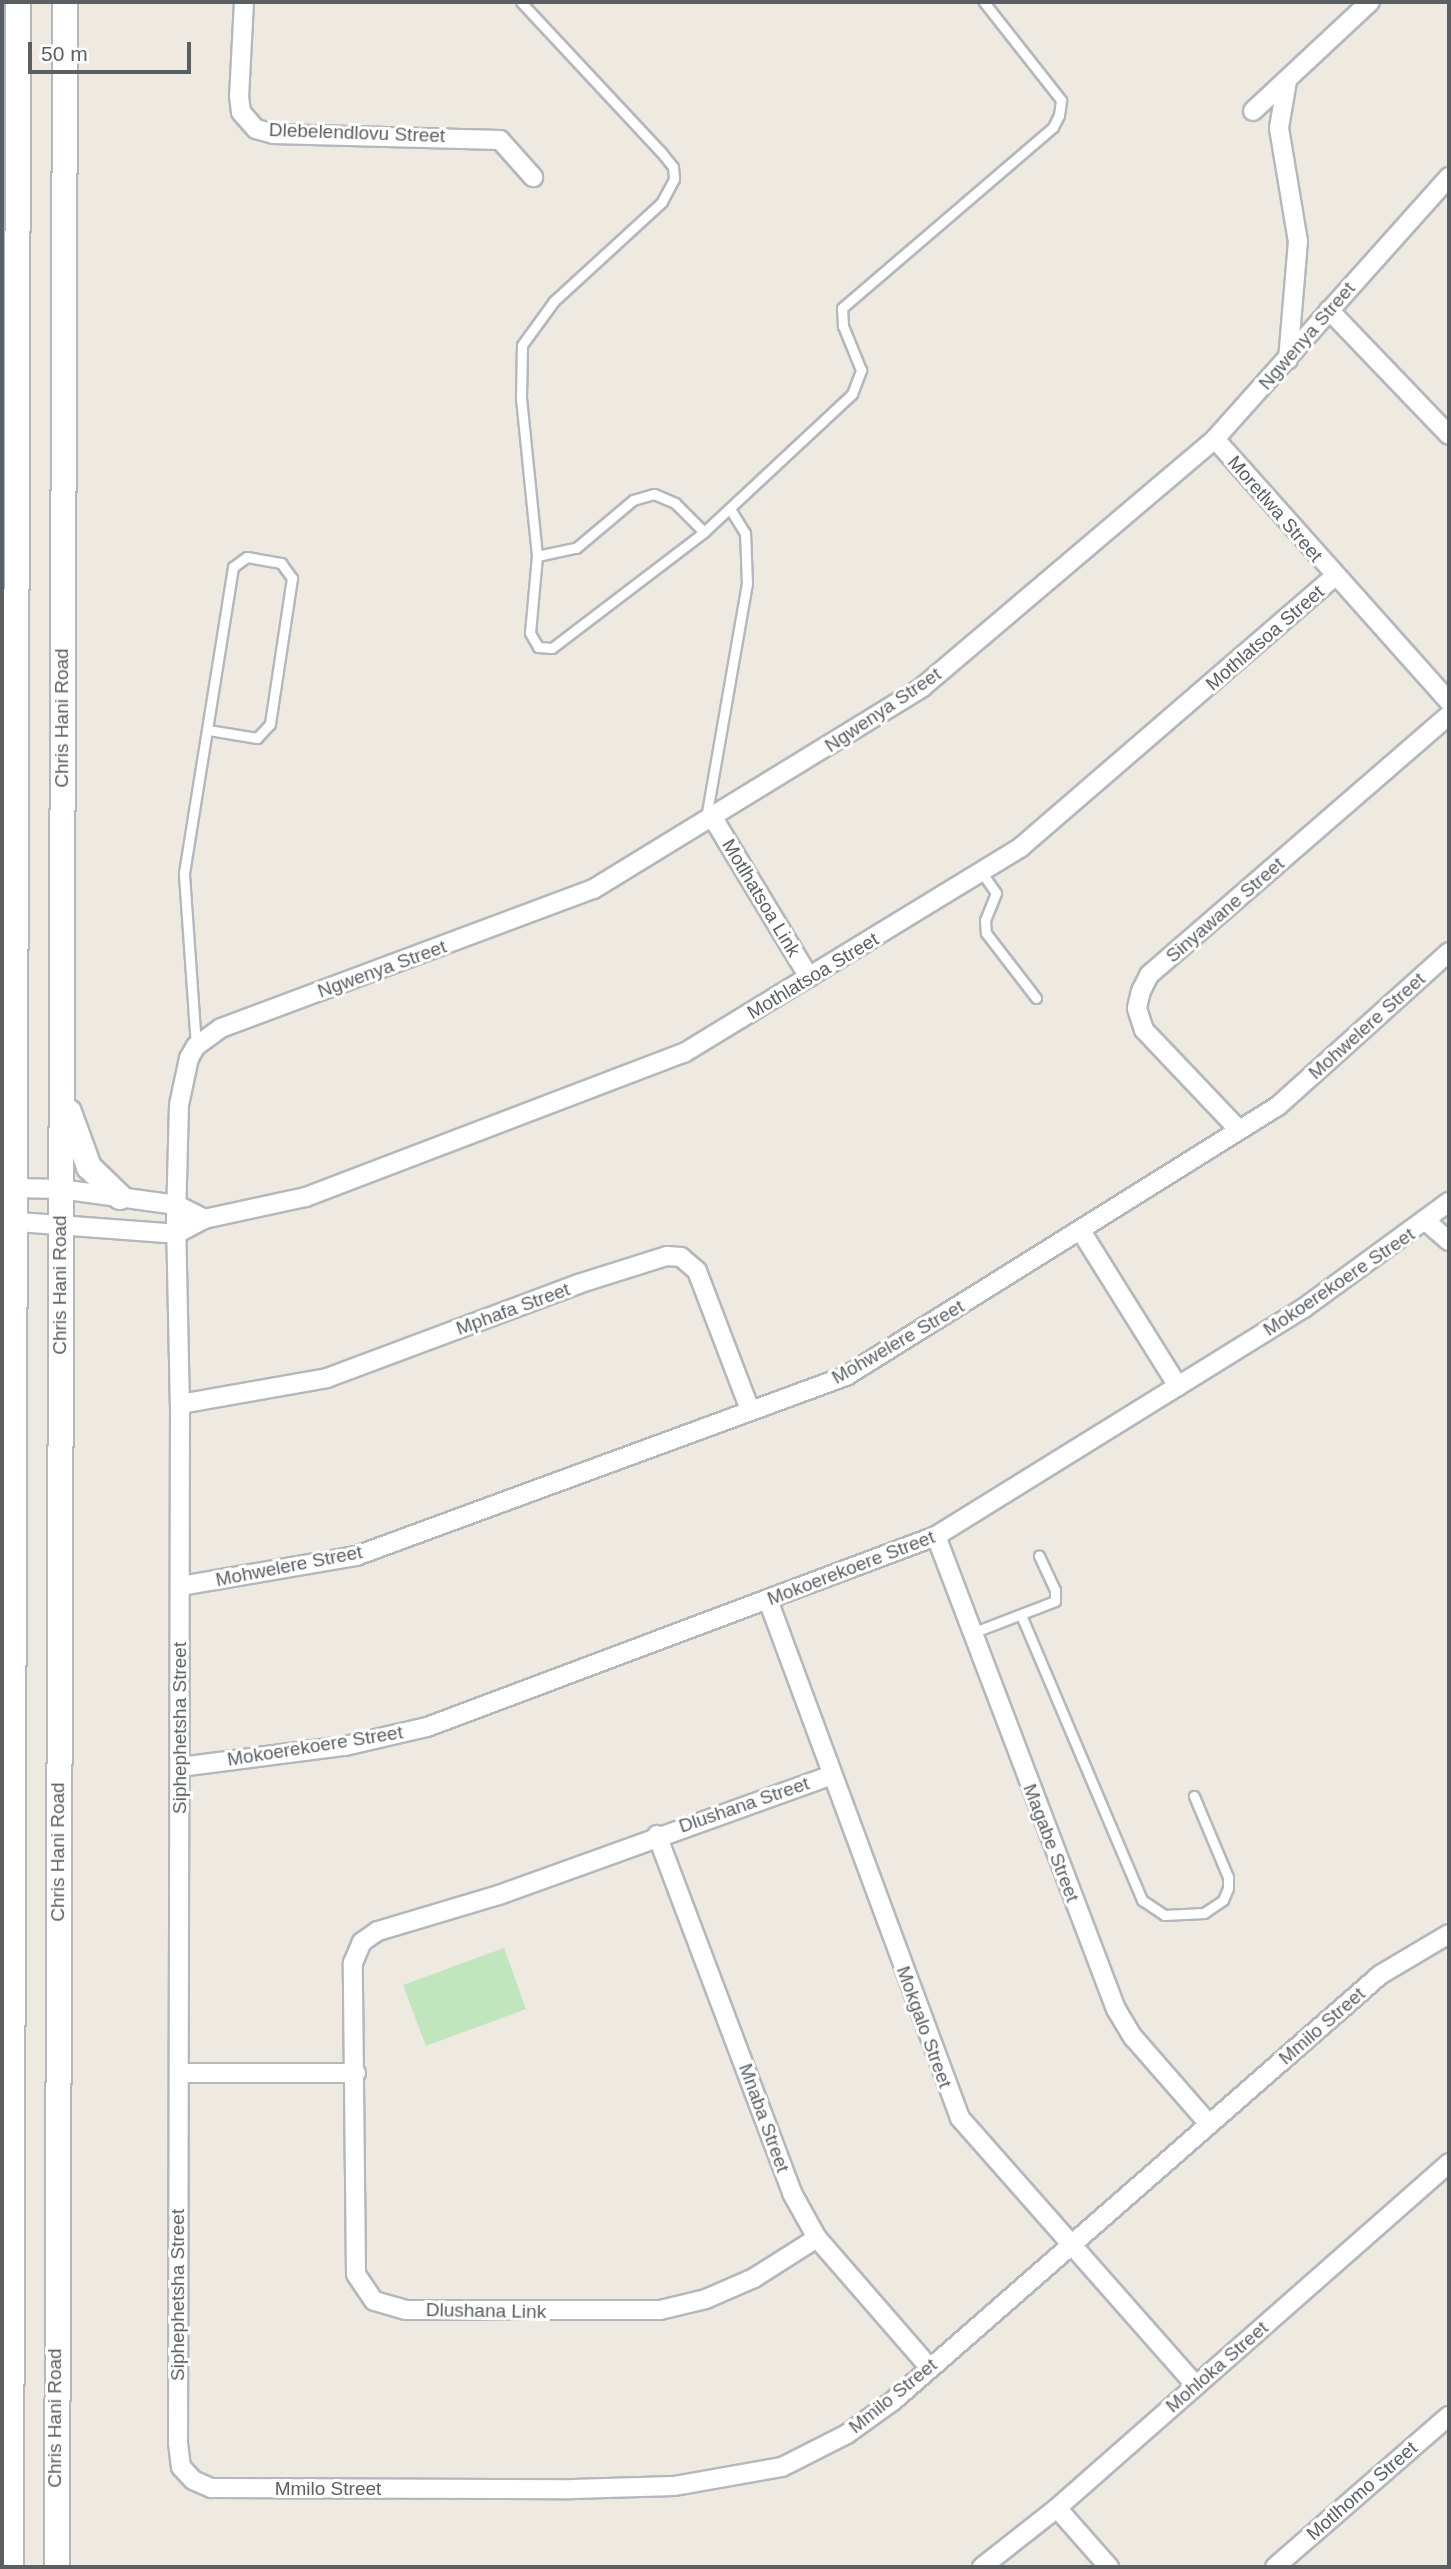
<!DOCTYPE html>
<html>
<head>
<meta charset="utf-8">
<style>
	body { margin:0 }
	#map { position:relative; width:1451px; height:2569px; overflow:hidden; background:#eeeae1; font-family:Arial,sans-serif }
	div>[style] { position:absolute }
	.green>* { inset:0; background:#c1e6bd }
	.roads { filter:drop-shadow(2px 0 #b4b8bd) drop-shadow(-2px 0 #b4b8bd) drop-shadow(0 2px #b4b8bd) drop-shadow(0 -2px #b4b8bd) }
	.lane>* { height:9px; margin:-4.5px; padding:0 4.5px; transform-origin:4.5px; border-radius:4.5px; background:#fff }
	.street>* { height:18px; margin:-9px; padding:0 9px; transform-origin:9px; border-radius:9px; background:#fff }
	.secondary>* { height:24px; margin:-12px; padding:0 12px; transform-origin:12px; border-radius:12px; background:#fff }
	span { translate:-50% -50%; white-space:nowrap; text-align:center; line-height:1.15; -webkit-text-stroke:6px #fff; paint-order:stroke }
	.street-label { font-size:19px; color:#5a5f63 }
	.frame { position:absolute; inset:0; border:4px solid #5a5f63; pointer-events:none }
	.scale { position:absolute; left:28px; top:42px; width:163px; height:32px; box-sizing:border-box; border:4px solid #5a5f63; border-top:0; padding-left:9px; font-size:21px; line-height:24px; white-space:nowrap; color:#5a5f63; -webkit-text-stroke:5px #fff; paint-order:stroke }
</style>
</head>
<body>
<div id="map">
	<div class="green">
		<i style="clip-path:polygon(504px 1948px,526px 2009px,426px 2046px,403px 1985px)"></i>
	</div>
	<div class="roads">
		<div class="lane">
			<i style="left:521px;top:2px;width:205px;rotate:47deg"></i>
			<i style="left:661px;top:152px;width:19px;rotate:51deg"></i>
			<i style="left:673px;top:167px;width:12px;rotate:85deg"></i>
			<i style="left:674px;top:179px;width:26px;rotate:118deg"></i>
			<i style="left:662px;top:202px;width:147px;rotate:137.5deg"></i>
			<i style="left:554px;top:301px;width:54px;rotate:126deg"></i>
			<i style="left:522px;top:345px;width:53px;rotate:91.1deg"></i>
			<i style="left:521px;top:398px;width:159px;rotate:84.2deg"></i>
			<i style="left:537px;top:556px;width:40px;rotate:-12deg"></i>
			<i style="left:576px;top:548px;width:75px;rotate:-40.1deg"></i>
			<i style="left:633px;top:500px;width:22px;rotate:-16deg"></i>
			<i style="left:654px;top:494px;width:23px;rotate:23deg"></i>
			<i style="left:675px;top:503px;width:41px;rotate:45deg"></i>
			<i style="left:704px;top:532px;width:202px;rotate:-43deg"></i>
			<i style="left:852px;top:394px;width:26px;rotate:-69deg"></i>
			<i style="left:861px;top:370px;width:48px;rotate:-112.2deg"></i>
			<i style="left:843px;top:326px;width:18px;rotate:-93deg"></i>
			<i style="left:842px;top:308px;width:278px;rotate:-40.6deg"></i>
			<i style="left:1053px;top:127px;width:13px;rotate:-63deg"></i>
			<i style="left:1059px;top:115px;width:15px;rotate:-82deg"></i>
			<i style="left:1061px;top:100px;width:125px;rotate:-128.2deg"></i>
			<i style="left:537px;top:556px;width:77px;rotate:95.2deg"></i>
			<i style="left:530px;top:633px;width:16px;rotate:60deg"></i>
			<i style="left:538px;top:647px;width:14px;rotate:4deg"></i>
			<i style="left:552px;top:648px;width:191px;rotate:-37.3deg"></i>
			<i style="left:706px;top:818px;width:238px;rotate:-80.1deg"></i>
			<i style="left:747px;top:584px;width:51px;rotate:-92.2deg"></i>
			<i style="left:745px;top:533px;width:28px;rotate:-122deg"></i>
			<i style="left:982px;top:873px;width:24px;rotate:55deg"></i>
			<i style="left:996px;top:893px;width:29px;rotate:112deg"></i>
			<i style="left:985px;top:920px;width:13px;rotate:86deg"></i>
			<i style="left:986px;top:933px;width:82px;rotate:52.4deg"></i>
			<i style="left:196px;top:1046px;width:173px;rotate:-94deg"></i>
			<i style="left:184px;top:873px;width:310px;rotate:-80.9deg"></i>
			<i style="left:233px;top:567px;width:17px;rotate:-36deg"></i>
			<i style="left:247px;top:557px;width:35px;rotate:10deg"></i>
			<i style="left:281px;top:563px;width:19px;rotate:54deg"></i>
			<i style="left:292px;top:578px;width:148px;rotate:98.6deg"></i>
			<i style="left:270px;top:724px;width:19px;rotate:133deg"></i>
			<i style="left:257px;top:738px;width:50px;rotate:-170.7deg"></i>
			<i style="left:1021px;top:1615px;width:310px;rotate:67deg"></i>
			<i style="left:1142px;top:1900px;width:27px;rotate:34deg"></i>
			<i style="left:1164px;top:1915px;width:40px;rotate:-2.9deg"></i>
			<i style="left:1204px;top:1913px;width:23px;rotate:-34deg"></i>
			<i style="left:1223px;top:1900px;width:13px;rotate:-67deg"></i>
			<i style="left:1228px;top:1888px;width:11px;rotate:-90deg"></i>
			<i style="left:1228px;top:1877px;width:88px;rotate:-112.8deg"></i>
			<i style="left:972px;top:1633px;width:89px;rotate:-21.1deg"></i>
			<i style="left:1055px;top:1601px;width:11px;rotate:-90deg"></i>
			<i style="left:1055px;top:1590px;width:38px;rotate:-115deg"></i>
		</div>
		<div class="street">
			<i style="left:244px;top:2px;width:94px;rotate:93deg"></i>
			<i style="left:239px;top:96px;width:16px;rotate:83deg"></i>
			<i style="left:241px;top:112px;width:23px;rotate:49deg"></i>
			<i style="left:256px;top:129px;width:18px;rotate:16deg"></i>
			<i style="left:273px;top:134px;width:227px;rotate:1.5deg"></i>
			<i style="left:500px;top:140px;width:50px;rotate:48.3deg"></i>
			<i style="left:1287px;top:81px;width:48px;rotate:99.7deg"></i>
			<i style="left:1279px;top:128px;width:115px;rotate:80.5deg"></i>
			<i style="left:1298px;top:241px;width:119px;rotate:94.8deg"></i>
			<i style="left:1253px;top:111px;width:160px;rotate:-43deg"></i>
			<i style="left:1449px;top:177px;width:351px;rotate:131.8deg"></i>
			<i style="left:1215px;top:439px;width:383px;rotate:139.7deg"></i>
			<i style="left:923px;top:687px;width:387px;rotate:148.5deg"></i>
			<i style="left:593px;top:889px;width:397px;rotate:159.5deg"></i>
			<i style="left:221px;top:1028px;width:31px;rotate:144deg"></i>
			<i style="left:196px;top:1046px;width:14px;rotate:120deg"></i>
			<i style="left:189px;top:1058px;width:48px;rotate:102deg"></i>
			<i style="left:179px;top:1105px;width:114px;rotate:91.5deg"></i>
			<i style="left:176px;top:1219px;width:185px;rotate:88.8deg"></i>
			<i style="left:180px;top:1404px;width:1039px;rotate:90.11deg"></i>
			<i style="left:178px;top:2443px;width:24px;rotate:83deg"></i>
			<i style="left:181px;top:2467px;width:18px;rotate:47deg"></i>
			<i style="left:193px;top:2480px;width:20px;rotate:24deg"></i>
			<i style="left:211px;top:2488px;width:362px;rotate:0.2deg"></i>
			<i style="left:573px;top:2489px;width:101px;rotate:-1.7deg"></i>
			<i style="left:674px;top:2486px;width:110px;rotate:-10deg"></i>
			<i style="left:782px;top:2467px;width:73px;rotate:-26.9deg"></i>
			<i style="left:847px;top:2434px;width:57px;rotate:-35.7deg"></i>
			<i style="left:893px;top:2401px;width:647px;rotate:-41.18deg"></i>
			<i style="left:1380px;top:1975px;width:80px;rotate:-30.7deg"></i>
			<i style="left:1329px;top:310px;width:173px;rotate:46.2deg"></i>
			<i style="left:1215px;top:439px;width:352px;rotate:48.3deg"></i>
			<i style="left:713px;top:818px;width:186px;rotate:58.9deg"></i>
			<i style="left:1239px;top:1130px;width:138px;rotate:-133.5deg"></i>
			<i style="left:1144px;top:1030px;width:23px;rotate:-108deg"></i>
			<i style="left:1137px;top:1008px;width:17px;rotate:-77deg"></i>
			<i style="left:1141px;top:991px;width:18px;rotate:-63deg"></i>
			<i style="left:1149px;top:975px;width:397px;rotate:-40.9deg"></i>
			<i style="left:16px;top:1188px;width:44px;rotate:1.3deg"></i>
			<i style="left:60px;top:1189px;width:118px;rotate:7.8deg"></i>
			<i style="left:177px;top:1205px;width:30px;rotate:27deg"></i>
			<i style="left:18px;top:1222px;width:158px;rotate:4.3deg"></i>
			<i style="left:176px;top:1234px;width:32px;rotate:-28deg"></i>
			<i style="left:204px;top:1219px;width:104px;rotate:-12.2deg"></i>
			<i style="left:306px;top:1197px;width:404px;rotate:-20.9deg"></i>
			<i style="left:684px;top:1053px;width:395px;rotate:-31.4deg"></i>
			<i style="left:1021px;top:847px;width:413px;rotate:-40.8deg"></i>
			<i style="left:1427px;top:1222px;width:29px;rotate:41deg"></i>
			<i style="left:1081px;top:1231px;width:183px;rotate:58deg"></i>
			<i style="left:180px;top:1404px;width:149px;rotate:-10deg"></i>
			<i style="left:327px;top:1378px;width:268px;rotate:-20.5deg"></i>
			<i style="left:578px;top:1284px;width:93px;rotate:-17.5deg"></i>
			<i style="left:667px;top:1256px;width:14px;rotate:4deg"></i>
			<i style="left:681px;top:1257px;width:21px;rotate:41deg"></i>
			<i style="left:697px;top:1271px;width:149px;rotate:69.1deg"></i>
			<i style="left:936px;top:1536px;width:506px;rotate:69.17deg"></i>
			<i style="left:1116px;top:2009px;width:33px;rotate:59deg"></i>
			<i style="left:1133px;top:2037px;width:116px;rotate:48.9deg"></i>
			<i style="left:180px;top:1586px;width:179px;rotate:-9.7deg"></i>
			<i style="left:356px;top:1556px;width:522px;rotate:-20.17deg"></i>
			<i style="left:846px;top:1376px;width:509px;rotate:-32.01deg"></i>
			<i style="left:1278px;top:1106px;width:230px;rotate:-42deg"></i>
			<i style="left:768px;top:1600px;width:552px;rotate:69.66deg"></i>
			<i style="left:960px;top:2118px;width:357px;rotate:48.6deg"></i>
			<i style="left:180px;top:1767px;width:166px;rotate:-7.3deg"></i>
			<i style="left:345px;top:1746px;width:84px;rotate:-13deg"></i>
			<i style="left:427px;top:1727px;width:544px;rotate:-20.57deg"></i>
			<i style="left:936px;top:1536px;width:433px;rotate:-31.8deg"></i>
			<i style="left:1304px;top:1308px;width:180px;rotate:-36.2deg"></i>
			<i style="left:657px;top:1835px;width:383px;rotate:69.3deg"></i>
			<i style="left:792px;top:2193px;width:51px;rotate:60.9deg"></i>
			<i style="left:817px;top:2238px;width:172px;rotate:49deg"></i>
			<i style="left:179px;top:2073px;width:177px"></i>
			<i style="left:817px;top:2238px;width:75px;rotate:147.6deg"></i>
			<i style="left:754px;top:2278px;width:52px;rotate:156.4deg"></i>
			<i style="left:706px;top:2299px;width:47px;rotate:166.6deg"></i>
			<i style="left:660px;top:2310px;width:254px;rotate:180deg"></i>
			<i style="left:406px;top:2310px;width:33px;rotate:-164deg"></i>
			<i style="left:374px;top:2301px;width:32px;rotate:-124deg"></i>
			<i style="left:356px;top:2274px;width:311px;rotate:-90.6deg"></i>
			<i style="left:353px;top:1963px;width:23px;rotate:-67deg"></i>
			<i style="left:362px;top:1942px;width:19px;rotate:-35deg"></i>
			<i style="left:378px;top:1931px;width:126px;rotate:-16.6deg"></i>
			<i style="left:499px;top:1895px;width:354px;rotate:-19.8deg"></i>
			<i style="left:1057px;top:2508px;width:79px;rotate:48.6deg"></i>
			<i style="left:982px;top:2567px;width:95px;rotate:-38.2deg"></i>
			<i style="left:1057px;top:2508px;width:522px;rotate:-41.35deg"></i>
			<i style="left:1275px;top:2567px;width:230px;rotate:-41deg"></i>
		</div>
		<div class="secondary">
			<i style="left:69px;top:1112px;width:59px;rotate:70deg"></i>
			<i style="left:89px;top:1167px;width:43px;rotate:44.1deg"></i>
			<i style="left:11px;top:2567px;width:2565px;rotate:-89.84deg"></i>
			<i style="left:57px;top:2567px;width:2565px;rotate:-89.82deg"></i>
		</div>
	</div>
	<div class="street-label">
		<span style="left:357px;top:133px;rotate:2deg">Dlebelendlovu Street</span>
		<span style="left:1307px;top:336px;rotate:-49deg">Ngwenya Street</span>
		<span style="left:1275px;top:509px;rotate:49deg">Moretlwa Street</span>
		<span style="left:1265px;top:638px;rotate:-41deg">Mothlatsoa Street</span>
		<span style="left:883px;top:710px;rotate:-34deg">Ngwenya Street</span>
		<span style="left:62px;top:718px;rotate:-90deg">Chris Hani Road</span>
		<span style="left:761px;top:898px;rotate:59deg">Motlhatsoa Link</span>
		<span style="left:1225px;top:910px;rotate:-41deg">Sinyawane Street</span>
		<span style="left:382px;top:969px;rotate:-20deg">Ngwenya Street</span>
		<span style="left:813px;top:976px;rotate:-31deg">Mothlatsoa Street</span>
		<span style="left:1367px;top:1026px;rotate:-42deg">Mohwelere Street</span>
		<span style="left:1339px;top:1282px;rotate:-34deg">Mokoerekoere Street</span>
		<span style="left:60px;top:1285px;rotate:-90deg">Chris Hani Road</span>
		<span style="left:513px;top:1309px;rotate:-20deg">Mphafa Street</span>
		<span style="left:898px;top:1342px;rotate:-30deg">Mohwelere Street</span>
		<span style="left:289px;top:1566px;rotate:-11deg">Mohwelere Street</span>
		<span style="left:851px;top:1568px;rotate:-21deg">Mokoerekoere Street</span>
		<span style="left:180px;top:1728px;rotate:-90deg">Siphephetsha Street</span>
		<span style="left:315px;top:1746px;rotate:-9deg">Mokoerekoere Street</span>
		<span style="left:744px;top:1805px;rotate:-19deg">Dlushana Street</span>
		<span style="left:1051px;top:1843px;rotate:69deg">Magabe Street</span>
		<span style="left:58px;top:1852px;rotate:-90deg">Chris Hani Road</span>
		<span style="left:1322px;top:2026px;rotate:-41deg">Mmilo Street</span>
		<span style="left:924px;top:2027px;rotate:70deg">Mokgalo Street</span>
		<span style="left:764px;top:2118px;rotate:70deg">Mnaba Street</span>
		<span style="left:178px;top:2295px;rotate:-90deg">Siphephetsha Street</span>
		<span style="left:486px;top:2311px;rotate:1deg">Dlushana Link</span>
		<span style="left:1217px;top:2367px;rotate:-41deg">Mohloka Street</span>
		<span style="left:893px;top:2396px;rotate:-39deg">Mmilo Street</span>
		<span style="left:55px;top:2418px;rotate:-90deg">Chris Hani Road</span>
		<span style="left:328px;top:2489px">Mmilo Street</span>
		<span style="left:1362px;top:2491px;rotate:-41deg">Motlhomo Street</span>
	</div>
	<div class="frame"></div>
	<div class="scale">50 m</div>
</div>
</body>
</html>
